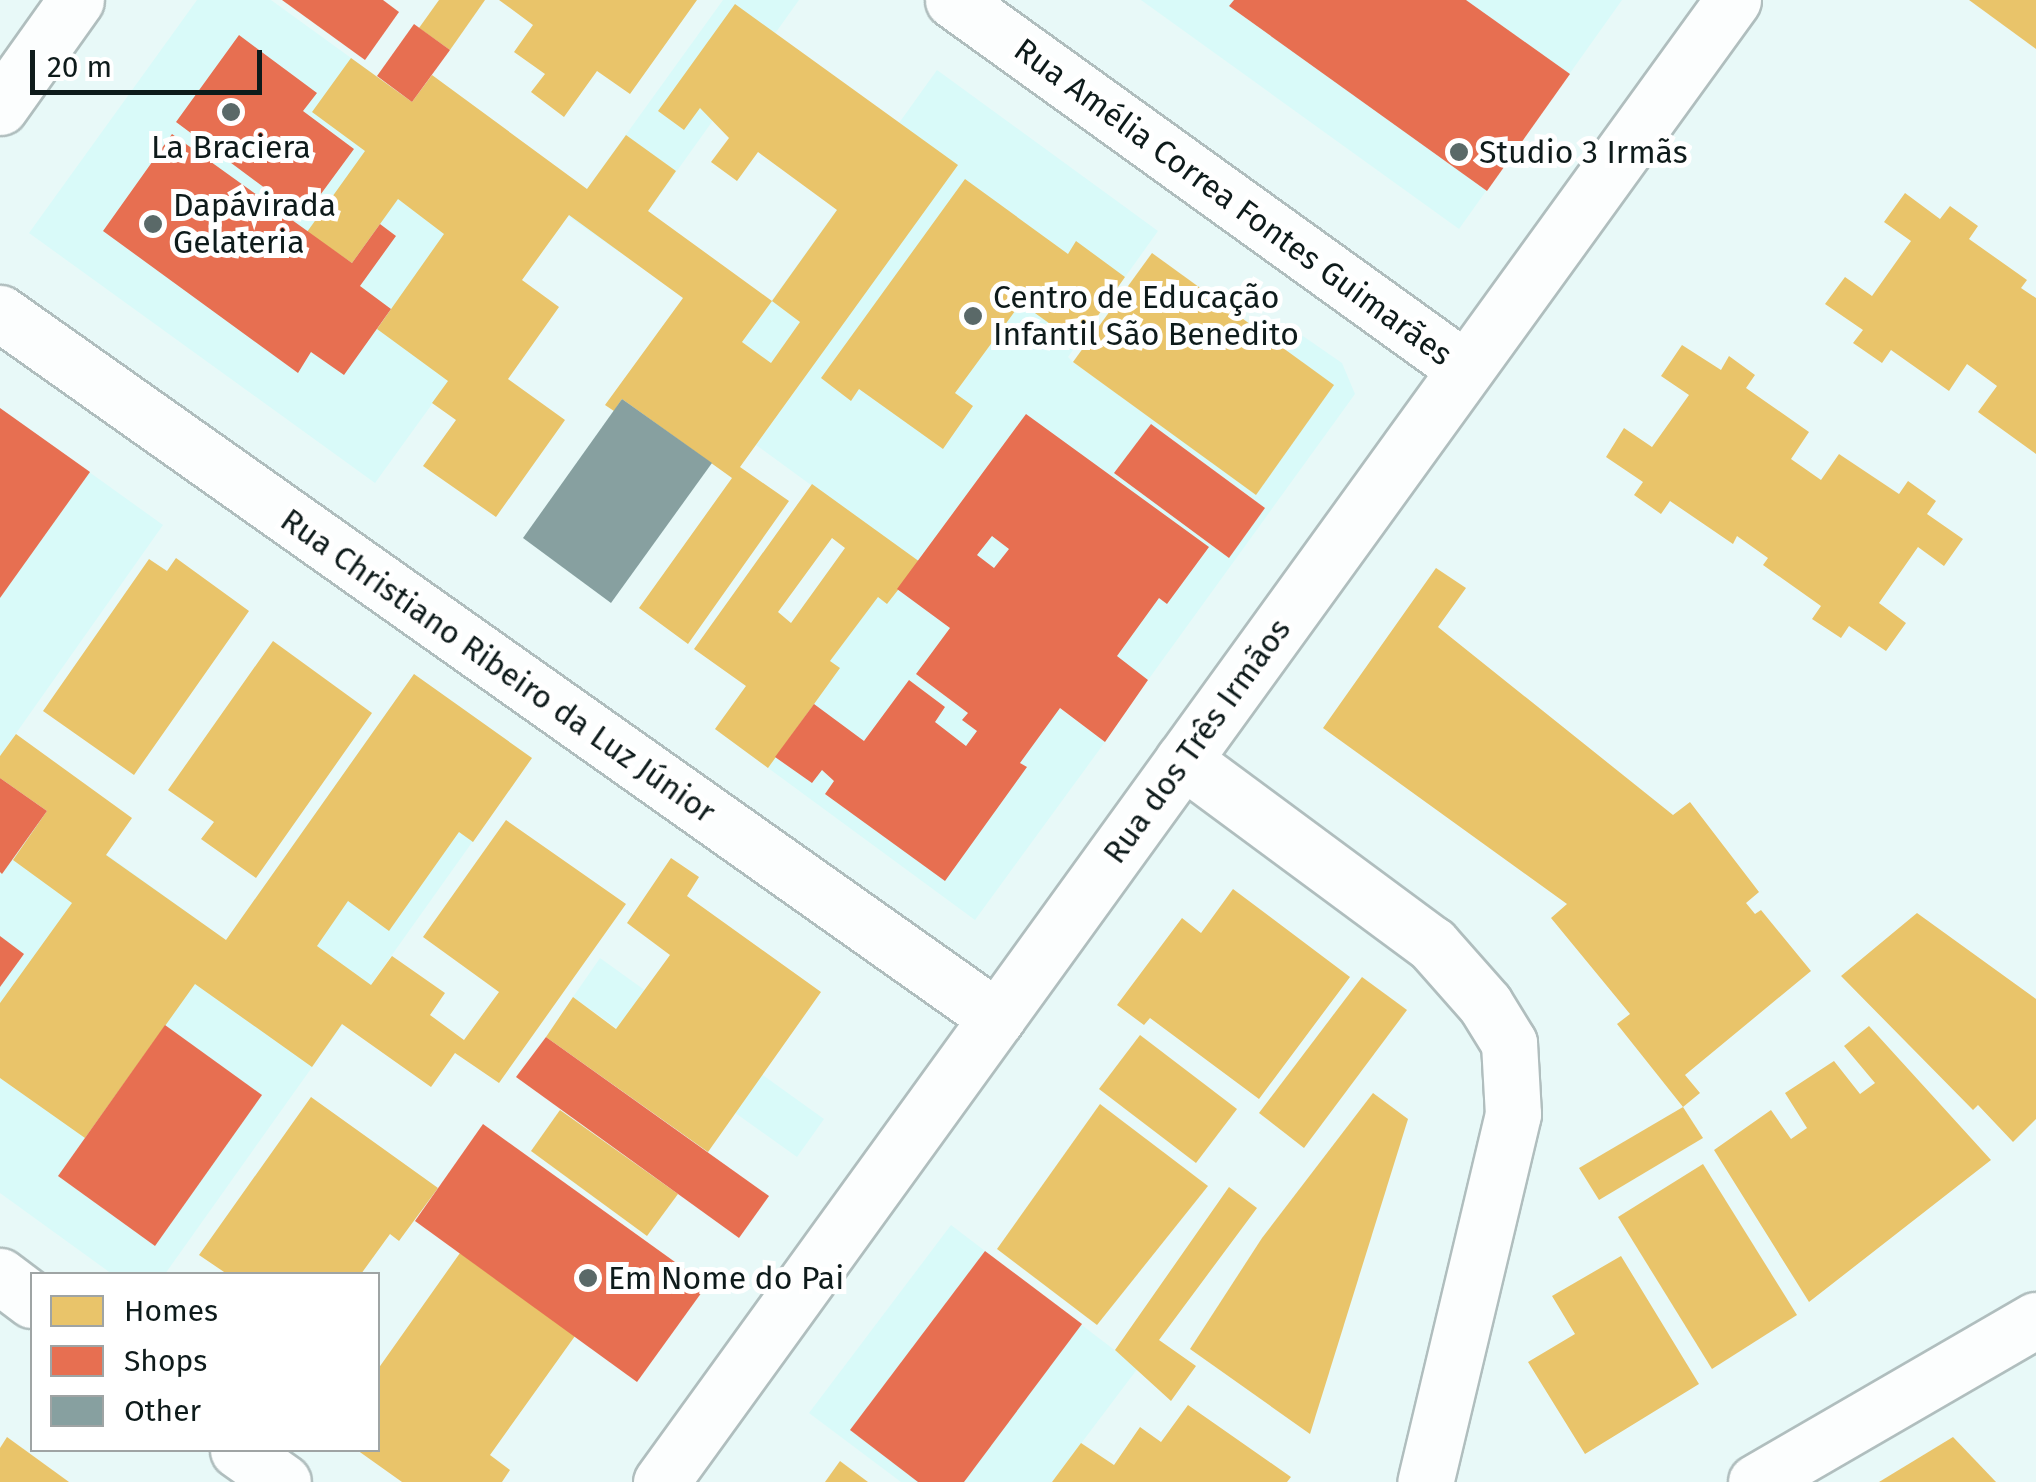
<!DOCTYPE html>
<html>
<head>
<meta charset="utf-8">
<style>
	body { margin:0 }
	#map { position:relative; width:2036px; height:1482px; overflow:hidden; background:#e8f9f8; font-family:"Fira Sans",sans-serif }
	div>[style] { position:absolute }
	.built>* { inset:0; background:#d9faf9 }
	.homes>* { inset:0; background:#e9c46a }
	.shops>* { inset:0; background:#e76f51 }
	.building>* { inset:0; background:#87a0a0 }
	.roads { filter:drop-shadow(2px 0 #b0bebe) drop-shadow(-2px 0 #b0bebe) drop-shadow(0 2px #b0bebe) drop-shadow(0 -2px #b0bebe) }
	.minor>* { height:55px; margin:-27.5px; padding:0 27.5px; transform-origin:27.5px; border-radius:27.5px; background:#fcfefe }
	.dots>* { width:28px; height:28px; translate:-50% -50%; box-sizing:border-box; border:5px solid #fff; border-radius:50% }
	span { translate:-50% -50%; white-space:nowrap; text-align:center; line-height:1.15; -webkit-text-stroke:10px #fff; paint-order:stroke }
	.poi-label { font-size:32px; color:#0e1b1b }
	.left { translate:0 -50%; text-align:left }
	.street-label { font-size:32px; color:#0e1b1b }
	.legend { position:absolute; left:30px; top:1272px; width:350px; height:180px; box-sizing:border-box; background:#fff; border:2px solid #9fa4a4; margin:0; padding:12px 18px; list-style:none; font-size:30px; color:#0e1b1b }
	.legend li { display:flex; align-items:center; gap:20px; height:50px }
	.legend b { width:50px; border:2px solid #9fa4a4 }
	.scale { position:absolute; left:30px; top:50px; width:232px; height:45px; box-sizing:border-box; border:5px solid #0e1b1b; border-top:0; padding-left:12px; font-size:30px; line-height:35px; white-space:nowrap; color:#0e1b1b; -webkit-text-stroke:8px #fff; paint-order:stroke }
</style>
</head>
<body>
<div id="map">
	<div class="built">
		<i style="clip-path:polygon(197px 0,271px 0,568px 215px,723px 0,799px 0,619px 252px,568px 216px,375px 483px,29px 233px)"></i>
		<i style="clip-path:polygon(1141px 0,1622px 0,1459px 229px)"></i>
		<i style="clip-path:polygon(937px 70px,1158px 231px,1068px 357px,1073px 362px,1209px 460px,1300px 334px,1342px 363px,1355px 394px,1148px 680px,1096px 641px,898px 589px,1105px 742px,975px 920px,715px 729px,863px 523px,756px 445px,800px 384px,742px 342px)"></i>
		<i style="clip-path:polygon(0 408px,163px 525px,0 756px)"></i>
		<i style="clip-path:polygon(414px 674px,532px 758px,165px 1274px,112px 1274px,0 1193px,0 778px,226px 940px)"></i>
		<i style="clip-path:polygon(600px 958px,824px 1119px,797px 1157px,573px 997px)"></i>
		<i style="clip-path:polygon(951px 1225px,1138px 1368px,1052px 1482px,901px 1482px,809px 1413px)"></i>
	</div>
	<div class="homes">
		<i style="clip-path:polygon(439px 0,485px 0,450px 50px,419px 28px)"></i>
		<i style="clip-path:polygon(499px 0,697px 0,630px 94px,597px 71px,564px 117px,531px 92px,545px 74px,514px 52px,533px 25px)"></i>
		<i style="clip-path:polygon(1969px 0,2036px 0,2036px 49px)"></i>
		<i style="clip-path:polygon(735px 4px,958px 165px,740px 467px,789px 501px,688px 644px,639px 608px,732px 478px,622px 399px,614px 411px,605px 405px,683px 298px,569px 215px,522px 280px,559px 307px,508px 379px,565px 420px,496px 517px,423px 466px,456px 420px,432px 403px,448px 381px,377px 329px,444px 234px,398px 199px,352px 263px,307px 232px,365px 151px,312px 112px,351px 58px,412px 102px,432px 75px,587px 189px,626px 135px,676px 171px,648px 211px,772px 301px,742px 342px,771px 363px,800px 322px,772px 301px,837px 210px,758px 152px,737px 181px,711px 162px,729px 138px,700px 108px,684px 130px,658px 111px)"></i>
		<i style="clip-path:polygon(965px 179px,1068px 254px,1076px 241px,1125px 277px,1078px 344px,1021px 303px,955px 393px,973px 406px,943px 449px,859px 389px,851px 401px,821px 378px)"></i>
		<i style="clip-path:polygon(1905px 193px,1940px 219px,1950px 206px,1978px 226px,1969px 239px,2027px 280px,2021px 288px,2036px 298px,2036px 454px,1978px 412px,1997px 386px,1967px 364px,1949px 391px,1891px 350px,1882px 363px,1853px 343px,1863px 330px,1825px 304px,1845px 277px,1872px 296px,1911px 241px,1884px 222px)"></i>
		<i style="clip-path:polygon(1152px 253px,1334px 385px,1256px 495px,1073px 362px)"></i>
		<i style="clip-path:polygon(1682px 345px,1721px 370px,1729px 356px,1755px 375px,1746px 388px,1809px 432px,1791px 459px,1821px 480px,1839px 454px,1899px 494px,1908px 481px,1936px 501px,1927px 514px,1963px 539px,1944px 566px,1918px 547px,1879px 603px,1906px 623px,1886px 651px,1849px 626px,1841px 638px,1812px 619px,1821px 606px,1763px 565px,1768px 558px,1737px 536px,1733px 544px,1670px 501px,1661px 514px,1634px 495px,1643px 482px,1606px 457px,1624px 428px,1652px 447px,1689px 395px,1661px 376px)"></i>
		<i style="clip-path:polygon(evenodd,812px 484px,920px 562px,887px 604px,878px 597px,830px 661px,840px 668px,768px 768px,715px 729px,746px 686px,694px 649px,812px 484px,832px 538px,845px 548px,791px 623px,778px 612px,832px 538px)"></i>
		<i style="clip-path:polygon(176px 558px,249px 611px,134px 775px,43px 711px,149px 559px,167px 571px)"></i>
		<i style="clip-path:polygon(1436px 568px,1466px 588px,1438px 627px,1673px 815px,1690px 802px,1759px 892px,1746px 903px,1755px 914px,1761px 910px,1811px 971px,1685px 1075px,1700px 1093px,1683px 1107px,1617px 1024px,1630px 1014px,1551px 918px,1567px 904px,1323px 728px)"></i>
		<i style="clip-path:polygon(273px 641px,372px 713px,256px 878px,201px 839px,214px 822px,168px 790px)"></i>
		<i style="clip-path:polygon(414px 674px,532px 758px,473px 842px,459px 832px,389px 931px,348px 901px,317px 946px,371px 985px,392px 956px,445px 993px,430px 1015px,464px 1040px,499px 992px,423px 937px,506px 820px,626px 904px,499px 1083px,455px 1053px,431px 1087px,342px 1024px,312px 1067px,195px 984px,85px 1138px,0 1078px,0 1003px,72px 903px,13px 860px,47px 811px,0 778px,0 756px,16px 734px,132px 818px,106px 855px,226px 940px)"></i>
		<i style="clip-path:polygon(671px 858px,699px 877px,687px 896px,821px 992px,708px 1152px,546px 1037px,573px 997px,616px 1029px,670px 955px,627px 923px)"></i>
		<i style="clip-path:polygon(1233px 889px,1350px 977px,1259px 1099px,1150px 1018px,1144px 1025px,1117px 1005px,1182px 918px,1201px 933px)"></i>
		<i style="clip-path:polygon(1917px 913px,2036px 999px,2036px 1119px,2013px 1142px,1978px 1105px,1973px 1110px,1841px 976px)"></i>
		<i style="clip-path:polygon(1362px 977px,1407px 1010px,1304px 1148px,1259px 1113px)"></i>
		<i style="clip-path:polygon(1869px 1026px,1991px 1160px,1809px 1302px,1714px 1150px,1771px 1110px,1791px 1139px,1807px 1128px,1785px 1093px,1834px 1061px,1860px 1094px,1875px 1083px,1844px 1046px)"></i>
		<i style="clip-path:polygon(1140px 1035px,1237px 1109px,1196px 1163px,1099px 1089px)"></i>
		<i style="clip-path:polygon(1373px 1093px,1408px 1119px,1310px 1434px,1190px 1349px,1262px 1238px)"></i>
		<i style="clip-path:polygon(311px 1097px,438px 1188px,399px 1241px,390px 1234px,361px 1274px,227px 1274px,199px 1255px)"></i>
		<i style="clip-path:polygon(1100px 1104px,1208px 1186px,1097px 1325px,997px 1249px)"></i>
		<i style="clip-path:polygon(1683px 1107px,1703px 1138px,1599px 1200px,1579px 1168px)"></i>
		<i style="clip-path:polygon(560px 1110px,678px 1194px,647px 1236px,531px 1151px)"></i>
		<i style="clip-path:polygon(1703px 1164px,1797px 1315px,1712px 1369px,1618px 1217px)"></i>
		<i style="clip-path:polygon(1229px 1187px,1257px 1208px,1159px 1340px,1196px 1366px,1171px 1401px,1115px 1350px)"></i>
		<i style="clip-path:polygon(460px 1253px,575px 1336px,490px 1455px,510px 1470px,502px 1482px,402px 1482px,357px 1450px,378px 1450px,378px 1369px)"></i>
		<i style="clip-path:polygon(1621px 1256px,1699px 1384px,1585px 1454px,1528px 1362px,1575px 1334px,1552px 1296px)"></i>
		<i style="clip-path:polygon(1188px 1405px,1291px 1477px,1287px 1482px,1052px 1482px,1081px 1443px,1114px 1465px,1140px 1427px,1161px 1442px)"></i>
		<i style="clip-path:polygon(7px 1437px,69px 1482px,0 1482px,0 1448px)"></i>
		<i style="clip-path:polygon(1953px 1437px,1996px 1482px,1879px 1482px)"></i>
		<i style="clip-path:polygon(840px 1461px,868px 1482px,825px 1482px)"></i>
	</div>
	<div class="shops">
		<i style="clip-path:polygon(282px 0,383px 0,399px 12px,365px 60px)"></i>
		<i style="clip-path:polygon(1234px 0,1466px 0,1570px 74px,1487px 191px,1229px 6px)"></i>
		<i style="clip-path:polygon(414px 24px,450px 50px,412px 102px,377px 76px)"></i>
		<i style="clip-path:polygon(239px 35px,317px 93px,303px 111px,354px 149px,304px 217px,176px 122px)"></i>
		<i style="clip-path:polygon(172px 134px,352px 263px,380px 224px,396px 236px,360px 286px,391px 309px,344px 375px,311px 352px,298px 373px,103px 231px)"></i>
		<i style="clip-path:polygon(0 408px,90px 472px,0 598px)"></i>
		<i style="clip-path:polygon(evenodd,1026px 414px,1209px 547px,1167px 604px,1159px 598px,1117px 656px,1148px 680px,1105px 742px,1060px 708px,1020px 763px,1027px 767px,945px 881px,825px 794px,834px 781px,822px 770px,812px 783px,775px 757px,814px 704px,864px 741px,909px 680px,945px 707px,935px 722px,966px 746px,977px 731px,962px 720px,968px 713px,916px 674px,950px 628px,897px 589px,1026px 414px,992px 536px,1009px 549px,994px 568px,977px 555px,992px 536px)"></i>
		<i style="clip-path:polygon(1151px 424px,1265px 508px,1229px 558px,1114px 473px)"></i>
		<i style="clip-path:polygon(0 778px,47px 811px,2px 874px,0 872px)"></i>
		<i style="clip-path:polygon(0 936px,24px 954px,0 987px)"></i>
		<i style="clip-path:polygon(165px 1025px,262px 1095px,155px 1246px,58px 1176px)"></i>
		<i style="clip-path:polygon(546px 1037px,769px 1196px,739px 1238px,516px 1077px)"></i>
		<i style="clip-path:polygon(483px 1124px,707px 1285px,637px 1382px,415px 1221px)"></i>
		<i style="clip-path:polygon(985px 1251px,1082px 1324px,964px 1482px,918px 1482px,850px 1430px)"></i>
	</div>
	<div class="building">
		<i style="clip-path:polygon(622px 399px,712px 463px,611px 603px,523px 538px)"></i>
	</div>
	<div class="roads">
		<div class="minor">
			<i style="left:953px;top:0;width:630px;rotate:35.76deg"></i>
			<i style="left:0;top:107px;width:131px;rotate:-54.6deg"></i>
			<i style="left:0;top:313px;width:1221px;rotate:35.26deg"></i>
			<i style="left:1183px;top:760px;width:310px;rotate:36.5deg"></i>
			<i style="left:1432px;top:944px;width:80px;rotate:48.5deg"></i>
			<i style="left:1485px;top:1004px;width:46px;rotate:58.4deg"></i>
			<i style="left:1509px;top:1043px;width:71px;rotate:86.8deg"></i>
			<i style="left:1513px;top:1114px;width:378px;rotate:103.4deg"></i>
			<i style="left:0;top:1276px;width:40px;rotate:37deg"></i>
			<i style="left:238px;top:1450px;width:55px;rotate:35.4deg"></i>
			<i style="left:661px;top:1482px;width:1829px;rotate:-54.12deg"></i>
			<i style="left:1756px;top:1482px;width:323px;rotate:-30.1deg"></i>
		</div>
	</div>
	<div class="dots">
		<i style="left:231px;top:112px;background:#5a6968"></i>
		<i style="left:1459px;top:152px;background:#5a6968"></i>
		<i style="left:153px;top:224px;background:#5a6968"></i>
		<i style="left:973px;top:316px;background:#5a6968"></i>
		<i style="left:588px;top:1278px;background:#5a6968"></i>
	</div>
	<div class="poi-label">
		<span style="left:231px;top:147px">La Braciera</span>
		<span class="left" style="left:1479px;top:152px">Studio 3 Irmãs</span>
		<span class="left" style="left:173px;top:224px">Dapávirada<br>Gelateria</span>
		<span class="left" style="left:993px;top:316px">Centro de Educação<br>Infantil São Benedito</span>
		<span class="left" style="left:608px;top:1278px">Em Nome do Pai</span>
	</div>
	<div class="street-label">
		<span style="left:1233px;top:202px;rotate:36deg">Rua Amélia Correa Fontes Guimarães</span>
		<span style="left:498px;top:666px;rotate:35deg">Rua Christiano Ribeiro da Luz Júnior</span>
		<span style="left:1197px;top:741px;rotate:-54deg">Rua dos Três Irmãos</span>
	</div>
	<ul class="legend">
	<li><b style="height:28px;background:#e9c46a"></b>Homes</li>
	<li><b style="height:28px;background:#e76f51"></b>Shops</li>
	<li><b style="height:28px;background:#87a0a0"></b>Other</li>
	</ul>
	<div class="scale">20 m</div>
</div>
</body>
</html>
